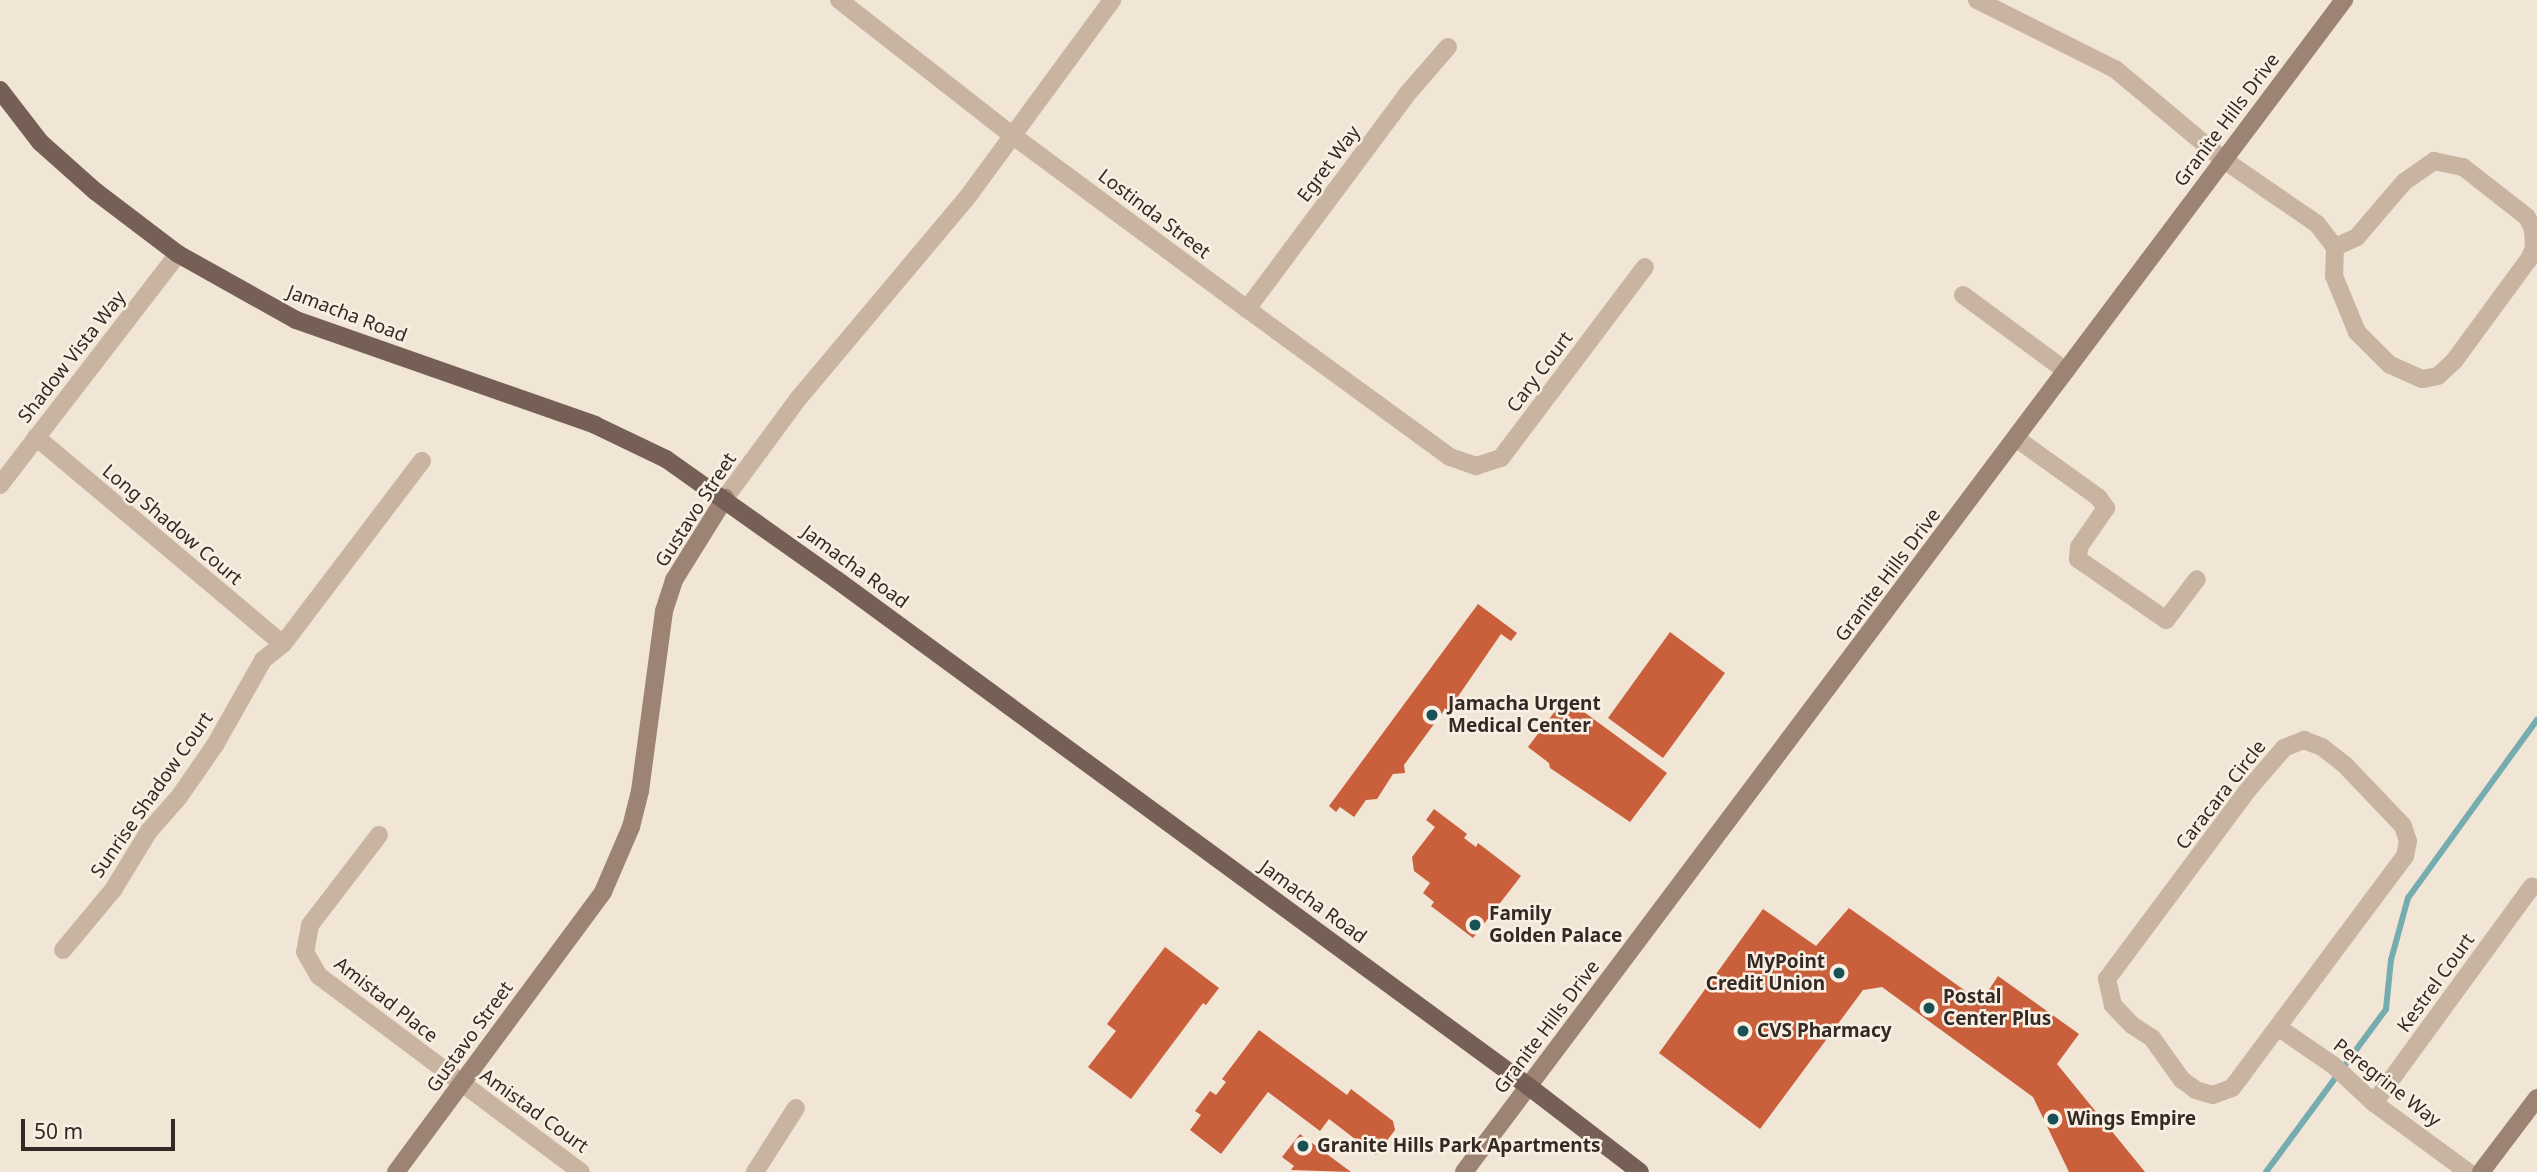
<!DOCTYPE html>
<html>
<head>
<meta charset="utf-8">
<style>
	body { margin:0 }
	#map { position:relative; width:2537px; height:1172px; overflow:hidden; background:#f1e5d6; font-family:"Noto Sans",sans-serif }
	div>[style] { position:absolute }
	.stream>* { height:6px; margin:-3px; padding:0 3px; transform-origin:3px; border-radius:3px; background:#74acaf }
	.building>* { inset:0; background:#ca5f3b }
	.street>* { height:18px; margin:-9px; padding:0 9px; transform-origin:9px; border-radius:9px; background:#c9b4a2 }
	.secondary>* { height:18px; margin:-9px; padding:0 9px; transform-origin:9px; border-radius:9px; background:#9d8374 }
	.primary>* { height:18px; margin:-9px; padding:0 9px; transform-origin:9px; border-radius:9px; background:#766055 }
	.dots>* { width:19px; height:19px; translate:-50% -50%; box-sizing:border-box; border:4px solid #f9efe2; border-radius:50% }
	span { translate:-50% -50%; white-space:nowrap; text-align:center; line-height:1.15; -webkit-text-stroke:5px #f9efe2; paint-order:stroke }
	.street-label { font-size:19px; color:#342925 }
	.poi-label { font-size:19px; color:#342925; font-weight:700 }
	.left { translate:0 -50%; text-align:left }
	.right { translate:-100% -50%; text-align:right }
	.scale { position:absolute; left:21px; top:1119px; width:154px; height:32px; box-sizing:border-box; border:4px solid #342925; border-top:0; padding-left:9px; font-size:21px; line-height:24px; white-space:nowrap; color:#342925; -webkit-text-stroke:5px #f9efe2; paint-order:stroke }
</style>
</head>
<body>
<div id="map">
	<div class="stream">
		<i style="left:2266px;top:1172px;width:202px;rotate:-53.6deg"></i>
		<i style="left:2386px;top:1009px;width:49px;rotate:-84.2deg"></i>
		<i style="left:2391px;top:960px;width:64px;rotate:-74.7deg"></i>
		<i style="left:2408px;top:898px;width:220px;rotate:-54.1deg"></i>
	</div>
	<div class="building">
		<i style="clip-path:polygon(1478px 604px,1517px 633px,1511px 641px,1501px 634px,1448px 711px,1445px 709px,1404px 765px,1405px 773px,1393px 774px,1377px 799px,1366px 800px,1354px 817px,1340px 807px,1336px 812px,1329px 806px)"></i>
		<i style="clip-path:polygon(1670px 632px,1725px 673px,1663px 758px,1608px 718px)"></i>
		<i style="clip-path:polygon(1565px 698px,1667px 773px,1630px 822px,1550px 768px,1549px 763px,1528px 747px)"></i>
		<i style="clip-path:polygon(1434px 809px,1467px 834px,1464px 838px,1476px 847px,1478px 843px,1521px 876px,1473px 938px,1431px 906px,1434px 902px,1423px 893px,1430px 883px,1414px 871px,1412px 857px,1435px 827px,1426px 820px)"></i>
		<i style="clip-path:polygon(1849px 908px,1981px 1002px,1998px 976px,2079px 1034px,2057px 1064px,2145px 1172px,2069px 1172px,2033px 1097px,1882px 987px,1863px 990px,1760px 1129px,1659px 1053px,1763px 909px,1816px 946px)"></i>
		<i style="clip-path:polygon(1165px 947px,1219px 988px,1206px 1005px,1203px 1003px,1131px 1099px,1088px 1067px,1116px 1031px,1107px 1024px)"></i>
		<i style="clip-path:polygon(1259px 1030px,1347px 1095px,1351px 1089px,1393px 1121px,1395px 1130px,1376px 1155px,1329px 1119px,1320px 1131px,1268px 1092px,1221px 1154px,1190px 1130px,1201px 1115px,1195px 1111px,1210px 1091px,1216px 1095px,1226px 1082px,1222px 1079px)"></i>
		<i style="clip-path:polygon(1300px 1134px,1351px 1172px,1291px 1170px,1294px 1166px,1282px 1157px)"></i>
	</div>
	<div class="street">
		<i style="left:839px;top:0;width:219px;rotate:38deg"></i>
		<i style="left:1012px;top:135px;width:292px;rotate:36.5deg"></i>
		<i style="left:1247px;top:309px;width:251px;rotate:36.1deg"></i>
		<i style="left:1450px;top:457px;width:28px;rotate:19deg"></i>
		<i style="left:1476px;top:466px;width:26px;rotate:-18deg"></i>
		<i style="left:1501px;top:458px;width:239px;rotate:-53deg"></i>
		<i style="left:1977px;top:0;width:154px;rotate:26.6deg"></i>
		<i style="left:2115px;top:69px;width:142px;rotate:39.9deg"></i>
		<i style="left:2224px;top:160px;width:113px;rotate:34.5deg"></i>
		<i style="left:2317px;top:224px;width:29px;rotate:52deg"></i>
		<i style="left:2434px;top:161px;width:30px;rotate:12deg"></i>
		<i style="left:2463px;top:167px;width:81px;rotate:38deg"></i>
		<i style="left:2527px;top:217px;width:13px;rotate:63deg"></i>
		<i style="left:2533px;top:229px;width:19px;rotate:87deg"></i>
		<i style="left:2534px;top:248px;width:12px;rotate:114deg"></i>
		<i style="left:2529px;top:259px;width:127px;rotate:126.3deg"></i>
		<i style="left:2454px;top:361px;width:22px;rotate:137deg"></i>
		<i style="left:2438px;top:376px;width:16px;rotate:169deg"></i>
		<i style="left:2422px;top:379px;width:35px;rotate:-156deg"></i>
		<i style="left:2390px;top:365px;width:47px;rotate:-135deg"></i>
		<i style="left:2357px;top:332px;width:61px;rotate:-112.3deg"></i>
		<i style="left:2334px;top:276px;width:29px;rotate:-88deg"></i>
		<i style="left:2335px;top:247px;width:24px;rotate:-24deg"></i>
		<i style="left:2357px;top:237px;width:72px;rotate:-49.5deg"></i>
		<i style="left:2404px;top:182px;width:37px;rotate:-35deg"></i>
		<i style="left:1963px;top:295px;width:128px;rotate:36.4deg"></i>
		<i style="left:1247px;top:309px;width:269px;rotate:-53.3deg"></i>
		<i style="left:1408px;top:93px;width:61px;rotate:-49deg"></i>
		<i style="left:36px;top:437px;width:322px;rotate:40deg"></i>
		<i style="left:2017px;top:439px;width:100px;rotate:35.6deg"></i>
		<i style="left:2098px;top:497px;width:14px;rotate:54deg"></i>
		<i style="left:2106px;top:508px;width:47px;rotate:124.7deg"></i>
		<i style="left:2079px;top:547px;width:12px;rotate:95deg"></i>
		<i style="left:2078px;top:559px;width:107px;rotate:34.7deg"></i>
		<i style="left:2166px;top:620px;width:51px;rotate:-52.9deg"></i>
		<i style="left:0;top:485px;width:292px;rotate:-52.4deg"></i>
		<i style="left:725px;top:498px;width:123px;rotate:-53.6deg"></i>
		<i style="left:798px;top:399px;width:266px;rotate:-50deg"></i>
		<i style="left:969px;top:195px;width:242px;rotate:-53.7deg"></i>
		<i style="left:2304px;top:740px;width:19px;rotate:21deg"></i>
		<i style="left:2322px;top:747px;width:29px;rotate:38deg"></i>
		<i style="left:2345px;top:765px;width:84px;rotate:46.4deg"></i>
		<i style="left:2403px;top:826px;width:16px;rotate:72deg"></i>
		<i style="left:2408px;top:841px;width:15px;rotate:101deg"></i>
		<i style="left:2405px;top:856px;width:273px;rotate:126.7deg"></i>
		<i style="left:2242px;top:1075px;width:16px;rotate:128deg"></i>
		<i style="left:2232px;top:1088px;width:20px;rotate:160deg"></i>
		<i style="left:2213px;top:1095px;width:18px;rotate:-164deg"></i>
		<i style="left:2196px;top:1090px;width:17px;rotate:-144deg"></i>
		<i style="left:2182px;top:1080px;width:52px;rotate:-125.5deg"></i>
		<i style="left:2152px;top:1038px;width:24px;rotate:-147deg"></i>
		<i style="left:2132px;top:1025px;width:28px;rotate:-134deg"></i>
		<i style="left:2113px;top:1005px;width:27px;rotate:-103deg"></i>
		<i style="left:2107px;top:979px;width:234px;rotate:-53.3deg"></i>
		<i style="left:2247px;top:791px;width:57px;rotate:-49.3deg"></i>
		<i style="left:2284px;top:748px;width:22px;rotate:-22deg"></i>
		<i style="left:379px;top:835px;width:113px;rotate:127.5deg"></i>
		<i style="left:310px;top:925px;width:27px;rotate:100deg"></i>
		<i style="left:305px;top:952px;width:28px;rotate:60deg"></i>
		<i style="left:319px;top:976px;width:327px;rotate:36.8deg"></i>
		<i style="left:63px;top:950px;width:78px;rotate:-50.2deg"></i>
		<i style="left:113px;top:890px;width:69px;rotate:-58.6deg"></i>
		<i style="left:149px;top:831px;width:45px;rotate:-48.6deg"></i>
		<i style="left:179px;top:797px;width:63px;rotate:-55.3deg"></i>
		<i style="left:215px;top:745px;width:98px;rotate:-60.5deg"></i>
		<i style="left:263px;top:660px;width:26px;rotate:-39deg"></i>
		<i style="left:283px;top:644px;width:230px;rotate:-52.8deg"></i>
		<i style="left:2279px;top:1028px;width:65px;rotate:34.4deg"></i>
		<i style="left:2333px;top:1065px;width:56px;rotate:42.8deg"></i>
		<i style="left:2374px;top:1103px;width:117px;rotate:36.3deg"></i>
		<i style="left:2374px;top:1103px;width:268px;rotate:-53.9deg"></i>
		<i style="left:755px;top:1172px;width:76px;rotate:-57.4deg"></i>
	</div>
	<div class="secondary">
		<i style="left:396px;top:1172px;width:348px;rotate:-53.5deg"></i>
		<i style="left:603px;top:892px;width:71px;rotate:-66.7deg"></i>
		<i style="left:631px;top:827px;width:37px;rotate:-76deg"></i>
		<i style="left:640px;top:791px;width:182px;rotate:-82.4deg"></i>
		<i style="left:664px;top:611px;width:33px;rotate:-72deg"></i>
		<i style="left:674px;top:580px;width:97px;rotate:-58.1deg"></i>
		<i style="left:1464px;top:1172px;width:1466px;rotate:-53.1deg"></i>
		<i style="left:2481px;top:1172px;width:93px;rotate:-52.9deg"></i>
	</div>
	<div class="primary">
		<i style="left:0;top:90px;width:66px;rotate:52.4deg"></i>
		<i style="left:40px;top:142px;width:74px;rotate:41.7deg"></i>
		<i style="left:95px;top:191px;width:104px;rotate:37.2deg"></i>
		<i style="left:178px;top:254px;width:135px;rotate:29.2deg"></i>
		<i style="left:296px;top:320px;width:317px;rotate:19.3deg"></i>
		<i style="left:595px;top:425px;width:79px;rotate:25.6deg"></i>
		<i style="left:666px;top:459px;width:209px;rotate:35.3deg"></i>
		<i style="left:837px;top:580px;width:856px;rotate:36.21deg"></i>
		<i style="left:1528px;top:1086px;width:141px;rotate:37.5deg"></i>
	</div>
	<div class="dots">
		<i style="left:1432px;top:715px;background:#195256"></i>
		<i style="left:1475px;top:925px;background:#195256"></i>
		<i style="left:1839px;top:973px;background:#195256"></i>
		<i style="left:1929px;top:1008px;background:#195256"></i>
		<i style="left:1743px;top:1031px;background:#195256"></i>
		<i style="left:2053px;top:1119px;background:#195256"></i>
		<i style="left:1303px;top:1146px;background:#195256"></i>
	</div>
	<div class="street-label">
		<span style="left:2227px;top:120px;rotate:-53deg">Granite Hills Drive</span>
		<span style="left:1329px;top:164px;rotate:-53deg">Egret Way</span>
		<span style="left:1154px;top:214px;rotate:37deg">Lostinda Street</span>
		<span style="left:347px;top:314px;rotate:21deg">Jamacha Road</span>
		<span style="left:72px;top:357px;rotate:-52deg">Shadow Vista Way</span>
		<span style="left:1540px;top:372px;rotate:-53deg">Cary Court</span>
		<span style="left:696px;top:510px;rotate:-57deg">Gustavo Street</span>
		<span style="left:172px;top:525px;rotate:40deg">Long Shadow Court</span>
		<span style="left:855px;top:567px;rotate:36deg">Jamacha Road</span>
		<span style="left:1888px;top:575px;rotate:-53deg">Granite Hills Drive</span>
		<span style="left:152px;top:795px;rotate:-55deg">Sunrise Shadow Court</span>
		<span style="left:2221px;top:795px;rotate:-52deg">Caracara Circle</span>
		<span style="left:1313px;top:902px;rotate:36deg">Jamacha Road</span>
		<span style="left:2436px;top:983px;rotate:-54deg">Kestrel Court</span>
		<span style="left:386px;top:1000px;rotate:38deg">Amistad Place</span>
		<span style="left:1547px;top:1027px;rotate:-53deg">Granite Hills Drive</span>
		<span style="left:470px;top:1037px;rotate:-54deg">Gustavo Street</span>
		<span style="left:2387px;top:1083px;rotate:38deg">Peregrine Way</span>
		<span style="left:534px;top:1111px;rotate:36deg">Amistad Court</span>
	</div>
	<div class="poi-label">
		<span class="left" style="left:1448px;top:715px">Jamacha Urgent<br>Medical Center</span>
		<span class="left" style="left:1489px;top:925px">Family<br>Golden Palace</span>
		<span class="right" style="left:1825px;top:973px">MyPoint<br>Credit Union</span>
		<span class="left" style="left:1943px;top:1008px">Postal<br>Center Plus</span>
		<span class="left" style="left:1757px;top:1031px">CVS Pharmacy</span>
		<span class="left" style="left:2067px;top:1119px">Wings Empire</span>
		<span class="left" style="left:1317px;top:1146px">Granite Hills Park Apartments</span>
	</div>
	<div class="scale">50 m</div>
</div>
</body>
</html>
